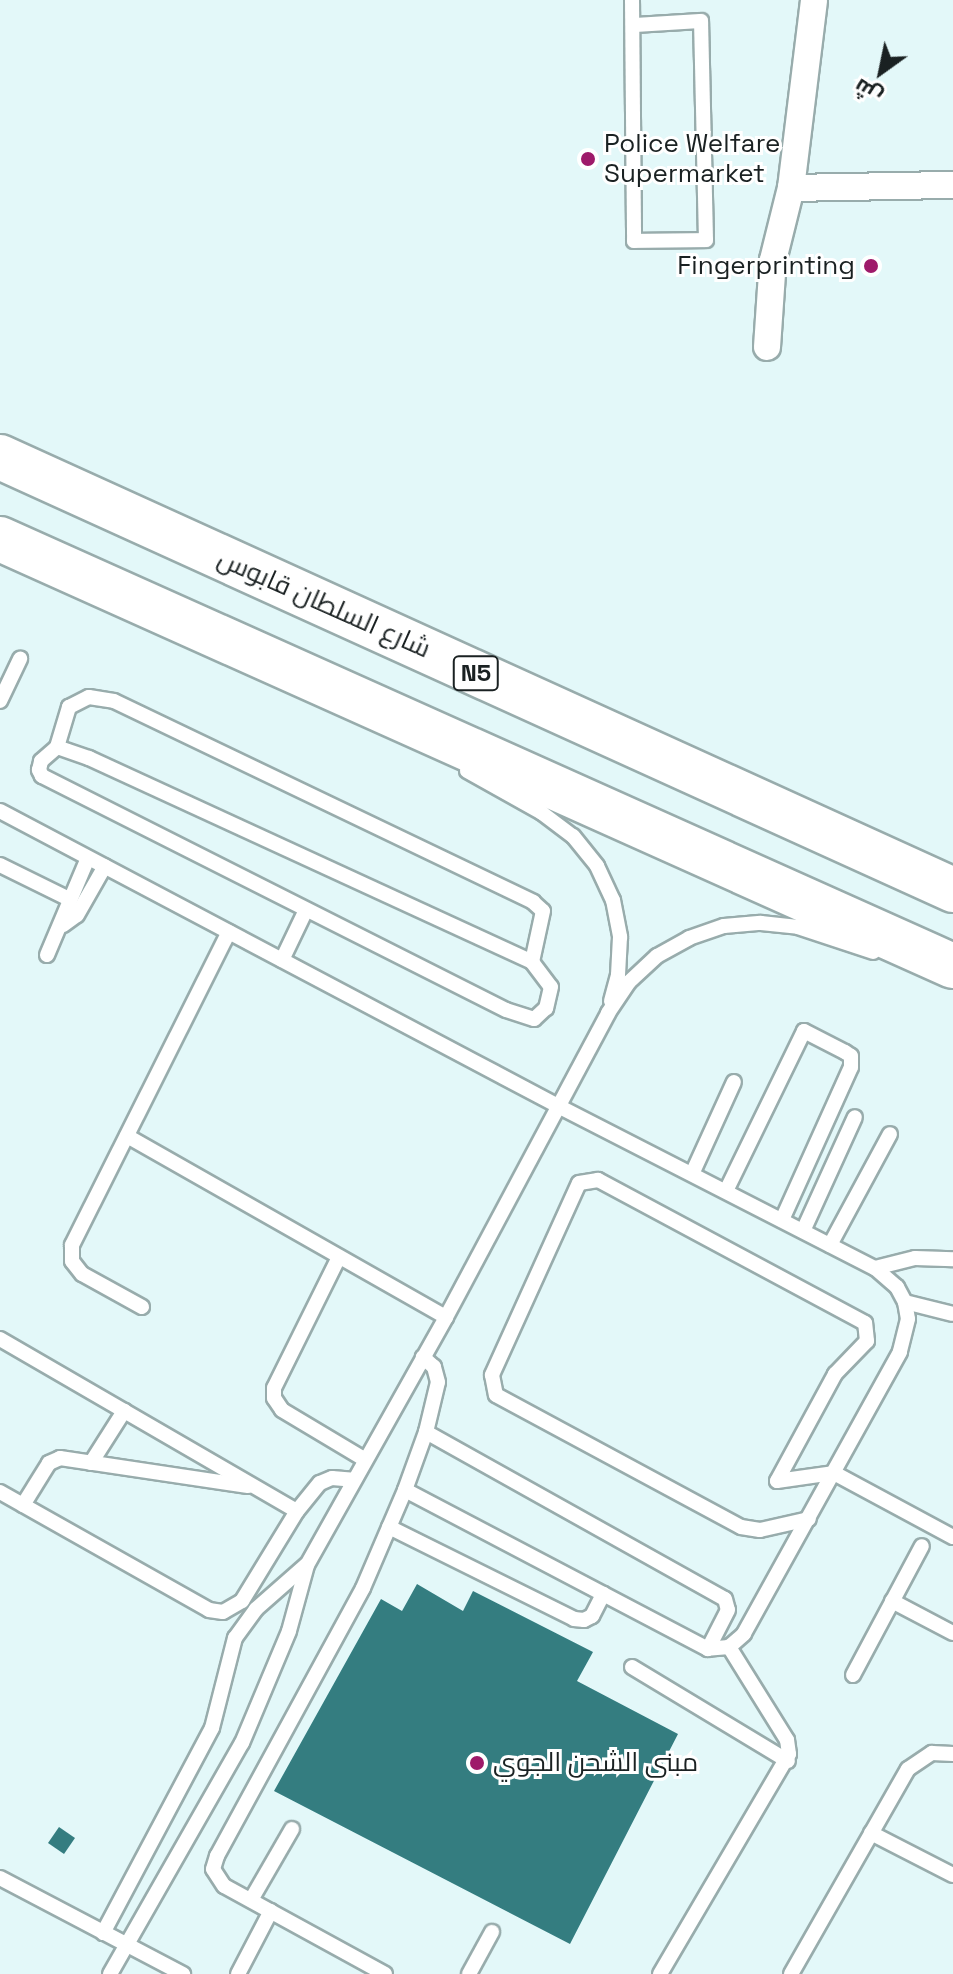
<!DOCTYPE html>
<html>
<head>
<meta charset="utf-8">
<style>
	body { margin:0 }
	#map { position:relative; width:953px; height:1974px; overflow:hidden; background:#e3f8f9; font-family:"Space Grotesk",Cairo,sans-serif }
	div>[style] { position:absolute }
	.building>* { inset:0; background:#347d80 }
	.roads { filter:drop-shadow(2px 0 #98acac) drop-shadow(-2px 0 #98acac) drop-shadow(0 2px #98acac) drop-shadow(0 -2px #98acac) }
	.lane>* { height:14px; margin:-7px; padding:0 7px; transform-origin:7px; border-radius:7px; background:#fff }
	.street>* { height:26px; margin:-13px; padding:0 13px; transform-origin:13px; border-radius:13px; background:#fff }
	.highway>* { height:44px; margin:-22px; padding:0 22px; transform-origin:22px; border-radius:22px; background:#fff }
	.dots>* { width:22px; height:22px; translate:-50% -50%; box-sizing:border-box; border:4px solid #fff; border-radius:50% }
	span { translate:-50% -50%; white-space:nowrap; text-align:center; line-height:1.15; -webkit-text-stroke:6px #fff; paint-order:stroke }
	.shield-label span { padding:2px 6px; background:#fff; border:2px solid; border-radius:6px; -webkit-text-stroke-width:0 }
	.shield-label { font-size:24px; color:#1a2122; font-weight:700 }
	.poi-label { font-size:26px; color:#1a2122 }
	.left { translate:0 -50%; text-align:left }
	.right { translate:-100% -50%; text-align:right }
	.street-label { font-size:26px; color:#1a2122 }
	.north { position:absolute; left:841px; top:32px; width:80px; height:80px; -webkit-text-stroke:6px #fff; paint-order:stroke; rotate:213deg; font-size:22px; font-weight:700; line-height:32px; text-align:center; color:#1a2122 }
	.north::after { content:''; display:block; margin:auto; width:28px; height:36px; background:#1a2122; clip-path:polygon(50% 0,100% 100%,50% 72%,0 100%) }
</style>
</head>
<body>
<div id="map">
	<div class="building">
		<i style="clip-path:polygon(417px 1584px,463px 1611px,473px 1591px,593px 1652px,577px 1681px,678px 1734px,570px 1944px,274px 1791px,381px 1599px,402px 1611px)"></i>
		<i style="clip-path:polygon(59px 1827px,75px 1838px,64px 1854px,48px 1843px)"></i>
	</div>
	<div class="roads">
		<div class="lane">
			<i style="left:632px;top:0;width:241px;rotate:89.5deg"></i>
			<i style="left:634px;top:241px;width:72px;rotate:-0.8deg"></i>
			<i style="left:706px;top:240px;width:219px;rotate:-91.3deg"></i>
			<i style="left:701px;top:21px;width:67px;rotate:176.6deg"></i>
			<i style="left:0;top:701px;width:47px;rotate:-64.5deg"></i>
			<i style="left:57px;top:747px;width:34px;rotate:19deg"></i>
			<i style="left:89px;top:758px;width:488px;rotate:24.7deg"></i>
			<i style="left:532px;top:962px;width:31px;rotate:53deg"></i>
			<i style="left:551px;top:987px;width:22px;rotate:103deg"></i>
			<i style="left:546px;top:1008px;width:16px;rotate:137deg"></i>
			<i style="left:534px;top:1019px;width:29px;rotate:-162deg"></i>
			<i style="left:506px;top:1010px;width:520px;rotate:-153.24deg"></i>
			<i style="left:42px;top:776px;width:7px;rotate:-117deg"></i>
			<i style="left:39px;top:770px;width:9px;rotate:-77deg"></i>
			<i style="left:41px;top:761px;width:21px;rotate:-41deg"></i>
			<i style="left:57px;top:747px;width:42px;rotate:-73.3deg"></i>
			<i style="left:69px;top:707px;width:22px;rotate:-27deg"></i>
			<i style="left:89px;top:697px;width:25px;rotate:9deg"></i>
			<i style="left:114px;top:701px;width:465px;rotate:25.6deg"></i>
			<i style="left:533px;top:902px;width:13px;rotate:42deg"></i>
			<i style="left:543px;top:911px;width:52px;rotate:102.2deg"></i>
			<i style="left:467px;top:771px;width:86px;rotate:29.2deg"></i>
			<i style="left:542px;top:813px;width:39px;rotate:37deg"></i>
			<i style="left:573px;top:836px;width:38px;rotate:51deg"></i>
			<i style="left:597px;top:866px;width:38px;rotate:65deg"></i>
			<i style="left:613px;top:900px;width:38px;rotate:79deg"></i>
			<i style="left:620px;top:937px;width:38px;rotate:93deg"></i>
			<i style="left:618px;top:975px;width:27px;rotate:105deg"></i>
			<i style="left:0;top:811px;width:631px;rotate:27.86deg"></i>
			<i style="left:558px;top:1106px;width:356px;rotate:27.1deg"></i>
			<i style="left:875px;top:1268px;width:29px;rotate:41deg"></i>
			<i style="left:897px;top:1287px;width:17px;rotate:62deg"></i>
			<i style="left:905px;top:1302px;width:17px;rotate:80deg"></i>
			<i style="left:908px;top:1319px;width:34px;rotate:104deg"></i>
			<i style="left:900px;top:1352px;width:322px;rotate:119deg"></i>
			<i style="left:744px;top:1634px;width:20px;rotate:139deg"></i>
			<i style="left:729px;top:1647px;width:21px;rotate:175deg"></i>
			<i style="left:708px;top:1649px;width:342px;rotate:-152.3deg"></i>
			<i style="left:0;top:865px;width:77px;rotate:26.2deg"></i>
			<i style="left:63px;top:925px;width:17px;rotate:-36deg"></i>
			<i style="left:77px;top:915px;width:56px;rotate:-60.3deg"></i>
			<i style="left:47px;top:955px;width:105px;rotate:-67.1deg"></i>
			<i style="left:282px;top:960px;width:55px;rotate:-64.4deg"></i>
			<i style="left:127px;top:1136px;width:367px;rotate:29.6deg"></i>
			<i style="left:692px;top:1174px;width:101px;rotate:-65.5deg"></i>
			<i style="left:726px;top:1191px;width:178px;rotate:-64deg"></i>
			<i style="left:804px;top:1031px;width:46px;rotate:27.1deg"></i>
			<i style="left:845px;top:1052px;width:7px;rotate:34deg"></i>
			<i style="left:851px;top:1056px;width:11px;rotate:90deg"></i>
			<i style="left:851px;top:1067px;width:168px;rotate:114.3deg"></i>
			<i style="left:803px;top:1231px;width:125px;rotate:-65.5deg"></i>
			<i style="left:830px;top:1245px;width:126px;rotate:-61.6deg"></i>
			<i style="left:339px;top:1257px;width:146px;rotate:116.4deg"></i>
			<i style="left:274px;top:1388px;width:10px;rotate:90deg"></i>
			<i style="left:274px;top:1398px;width:14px;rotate:56deg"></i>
			<i style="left:282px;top:1410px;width:96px;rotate:30.9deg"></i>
			<i style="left:875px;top:1268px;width:41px;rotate:-14deg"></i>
			<i style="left:915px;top:1258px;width:38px;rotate:2deg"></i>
			<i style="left:905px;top:1302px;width:49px;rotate:14deg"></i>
			<i style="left:142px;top:1307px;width:68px;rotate:-151.2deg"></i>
			<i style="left:82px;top:1274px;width:16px;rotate:-128deg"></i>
			<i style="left:72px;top:1261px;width:16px;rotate:-90deg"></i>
			<i style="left:72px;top:1245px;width:350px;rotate:-63.4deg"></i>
			<i style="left:0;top:1339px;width:343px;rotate:30.1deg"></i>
			<i style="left:426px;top:1432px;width:342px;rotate:29.2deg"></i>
			<i style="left:725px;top:1599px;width:11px;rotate:75deg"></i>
			<i style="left:728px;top:1610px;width:44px;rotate:117.1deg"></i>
			<i style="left:91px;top:1463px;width:62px;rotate:-57.6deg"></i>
			<i style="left:777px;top:1481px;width:122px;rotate:-61.5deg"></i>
			<i style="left:835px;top:1374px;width:46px;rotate:-45.9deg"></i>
			<i style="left:867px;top:1341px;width:18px;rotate:-96deg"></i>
			<i style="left:865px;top:1323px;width:303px;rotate:-151.8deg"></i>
			<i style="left:598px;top:1180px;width:19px;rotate:171deg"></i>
			<i style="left:579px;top:1183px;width:211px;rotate:114.4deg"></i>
			<i style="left:492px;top:1375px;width:20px;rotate:79deg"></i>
			<i style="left:496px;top:1395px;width:278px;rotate:28.3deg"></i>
			<i style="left:741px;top:1527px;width:19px;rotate:9deg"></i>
			<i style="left:760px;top:1530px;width:50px;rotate:-12.7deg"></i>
			<i style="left:777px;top:1481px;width:58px;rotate:-8deg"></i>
			<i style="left:834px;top:1473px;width:135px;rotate:28.3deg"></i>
			<i style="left:0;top:1492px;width:240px;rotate:29.4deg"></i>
			<i style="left:209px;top:1610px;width:14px;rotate:8deg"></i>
			<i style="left:223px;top:1612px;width:22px;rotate:-30deg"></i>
			<i style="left:242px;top:1601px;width:105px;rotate:-58.6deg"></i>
			<i style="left:297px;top:1511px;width:36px;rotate:-51deg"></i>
			<i style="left:320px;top:1483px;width:13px;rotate:-23deg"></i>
			<i style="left:332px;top:1478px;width:21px;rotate:5deg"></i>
			<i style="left:23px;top:1505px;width:49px;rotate:-58.2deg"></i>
			<i style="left:49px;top:1463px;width:12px;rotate:-24deg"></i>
			<i style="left:60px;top:1458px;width:190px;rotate:8.5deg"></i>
			<i style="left:389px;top:1527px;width:207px;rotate:26.4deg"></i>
			<i style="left:574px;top:1619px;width:10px;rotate:6deg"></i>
			<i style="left:584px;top:1620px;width:9px;rotate:-27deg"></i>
			<i style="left:592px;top:1616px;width:25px;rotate:-63deg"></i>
			<i style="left:892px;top:1601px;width:69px;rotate:27.7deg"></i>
			<i style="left:632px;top:1667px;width:182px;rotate:31.1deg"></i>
			<i style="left:853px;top:1675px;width:146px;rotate:-61.9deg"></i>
			<i style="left:871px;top:1833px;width:92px;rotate:27.1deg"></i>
			<i style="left:0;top:1878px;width:207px;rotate:27.7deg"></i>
			<i style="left:251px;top:1900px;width:82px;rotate:-60deg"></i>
			<i style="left:103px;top:1933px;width:232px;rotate:-62deg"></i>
			<i style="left:212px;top:1728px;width:93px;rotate:-75.7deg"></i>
			<i style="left:235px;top:1638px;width:36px;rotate:-54deg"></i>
			<i style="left:256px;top:1609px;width:67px;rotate:-41.3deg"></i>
			<i style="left:110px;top:1974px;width:266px;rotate:-60.3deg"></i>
			<i style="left:242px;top:1743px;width:121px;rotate:-67.2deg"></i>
			<i style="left:289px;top:1631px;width:68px;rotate:-74.7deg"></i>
			<i style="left:307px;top:1565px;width:284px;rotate:-60.7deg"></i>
			<i style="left:446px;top:1317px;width:344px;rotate:-61.9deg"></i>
			<i style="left:608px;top:1013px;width:37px;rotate:-56deg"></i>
			<i style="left:629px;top:982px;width:38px;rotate:-43deg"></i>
			<i style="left:657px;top:956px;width:37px;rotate:-29deg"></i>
			<i style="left:689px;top:938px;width:37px;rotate:-19deg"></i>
			<i style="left:724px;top:926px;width:37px;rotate:-5deg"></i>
			<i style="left:761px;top:923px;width:37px;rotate:6deg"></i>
			<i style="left:798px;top:927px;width:79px;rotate:18.4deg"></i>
			<i style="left:238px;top:1974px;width:71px;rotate:-62.4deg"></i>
			<i style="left:385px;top:1974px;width:183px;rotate:-151.3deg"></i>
			<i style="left:224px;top:1886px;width:20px;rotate:-123deg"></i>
			<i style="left:213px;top:1869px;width:14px;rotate:-73deg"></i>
			<i style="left:217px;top:1856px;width:305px;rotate:-61.4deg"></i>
			<i style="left:363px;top:1588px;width:107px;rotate:-66.8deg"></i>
			<i style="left:405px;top:1490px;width:62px;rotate:-70.1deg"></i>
			<i style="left:426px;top:1432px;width:51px;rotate:-76.5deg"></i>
			<i style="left:438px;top:1382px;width:16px;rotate:-105deg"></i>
			<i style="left:434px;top:1367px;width:15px;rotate:-138deg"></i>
			<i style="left:469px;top:1974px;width:48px;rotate:-61.3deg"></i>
			<i style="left:660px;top:1974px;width:255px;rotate:-59.6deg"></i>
			<i style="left:789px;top:1754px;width:14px;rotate:-98deg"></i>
			<i style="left:787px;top:1740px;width:110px;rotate:-121.9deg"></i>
			<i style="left:791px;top:1974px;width:236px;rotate:-60.3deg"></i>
			<i style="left:908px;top:1769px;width:29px;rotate:-34deg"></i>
			<i style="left:932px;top:1753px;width:21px;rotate:3deg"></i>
		</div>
		<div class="street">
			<i style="left:791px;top:188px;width:162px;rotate:-1.1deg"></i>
			<i style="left:767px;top:347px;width:87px;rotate:-86.1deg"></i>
			<i style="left:773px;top:260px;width:74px;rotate:-76deg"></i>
			<i style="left:791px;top:188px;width:189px;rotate:-83deg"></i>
		</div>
		<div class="highway">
			<i style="left:0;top:457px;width:1047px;rotate:24.43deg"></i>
			<i style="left:0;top:539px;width:1044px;rotate:24.14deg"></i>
		</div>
	</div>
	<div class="dots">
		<i style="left:588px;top:159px;background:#9e1a6a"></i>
		<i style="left:871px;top:266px;background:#9e1a6a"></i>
		<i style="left:477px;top:1763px;background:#9e1a6a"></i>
	</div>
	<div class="shield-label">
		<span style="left:476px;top:673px">N5</span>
	</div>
	<div class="poi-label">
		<span class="left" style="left:604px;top:159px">Police Welfare<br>Supermarket</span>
		<span class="right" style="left:855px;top:266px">Fingerprinting</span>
		<span class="left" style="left:493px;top:1763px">مبنى الشحن الجوي</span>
	</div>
	<div class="street-label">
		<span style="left:324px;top:604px;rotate:24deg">شارع السلطان قابوس</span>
	</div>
	<div class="north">ش</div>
</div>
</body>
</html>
